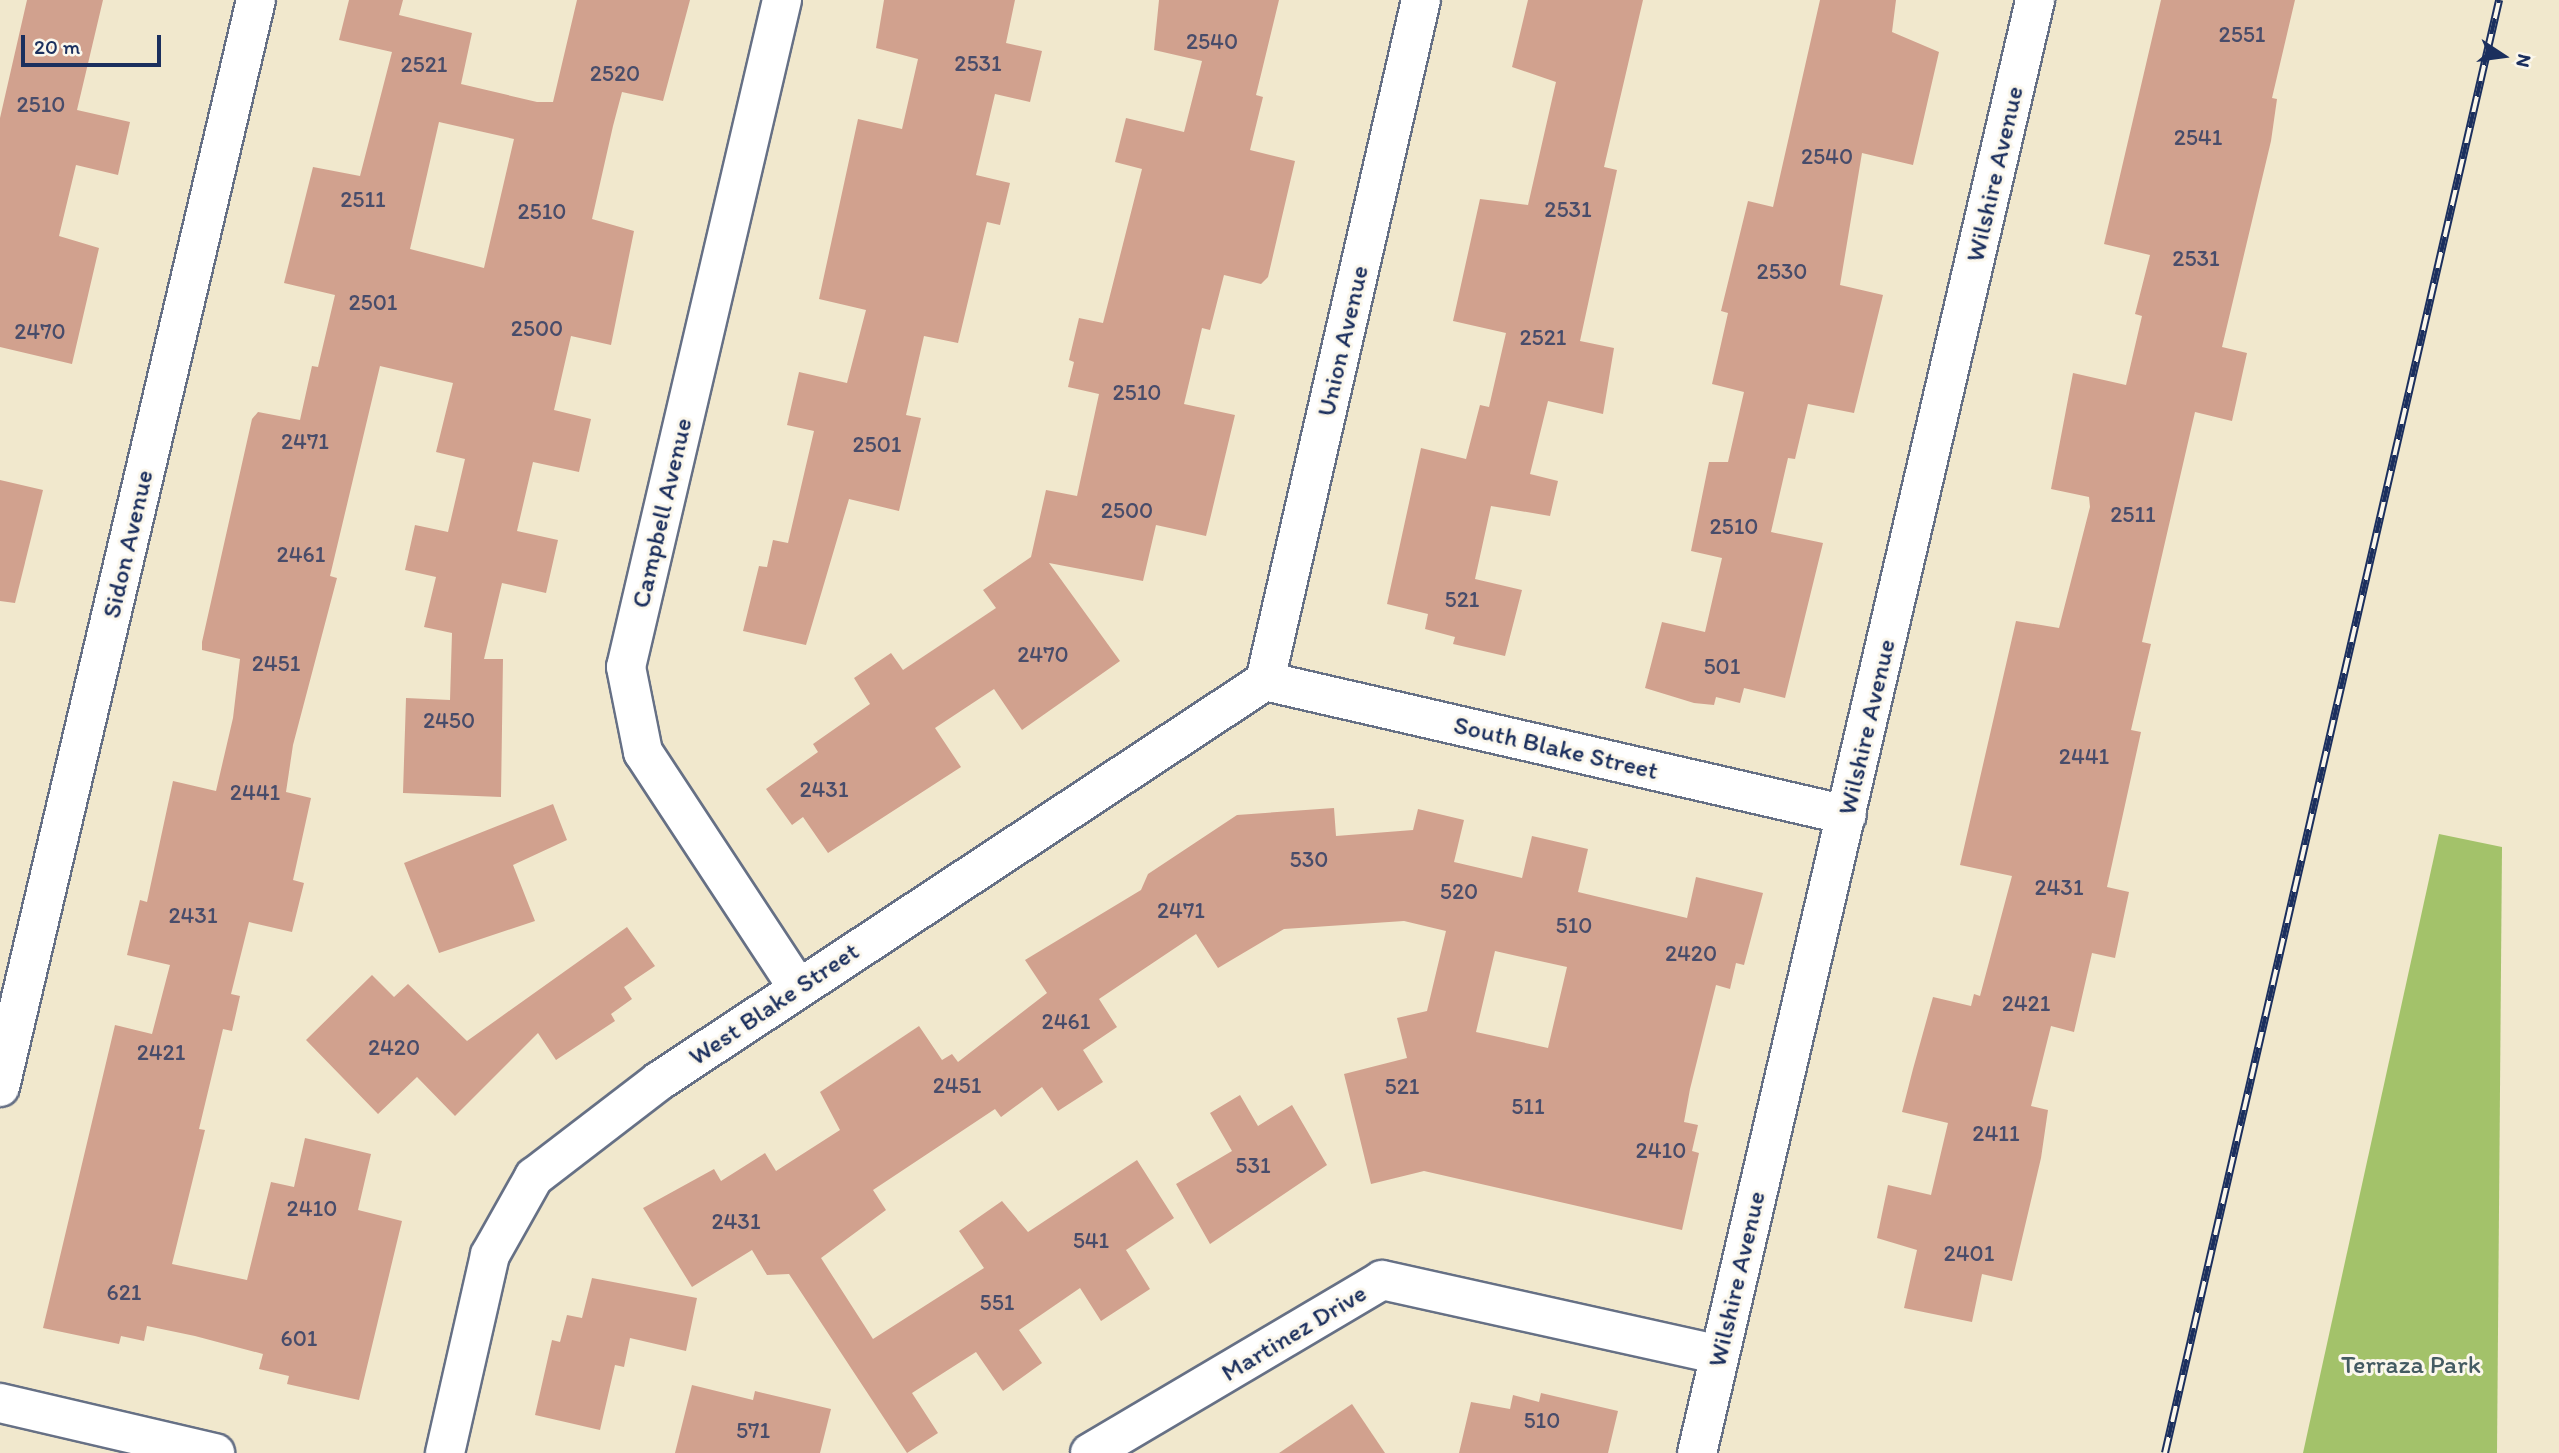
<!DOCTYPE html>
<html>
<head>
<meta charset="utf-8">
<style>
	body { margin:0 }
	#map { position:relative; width:2559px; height:1453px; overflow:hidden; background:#f1e8cd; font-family:Itim,sans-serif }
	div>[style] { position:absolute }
	.green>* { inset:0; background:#a3c26a }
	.building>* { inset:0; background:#d1a18e }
	.roads { filter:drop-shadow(2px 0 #667085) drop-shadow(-2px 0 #667085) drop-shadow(0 2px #667085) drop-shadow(0 -2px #667085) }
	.minor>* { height:38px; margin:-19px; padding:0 19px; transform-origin:19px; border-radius:19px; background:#fff }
	.rail>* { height:8px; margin-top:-4px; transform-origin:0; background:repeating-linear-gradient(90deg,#fbf7ec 0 16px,#1b2f5e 0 32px); box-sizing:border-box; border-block:2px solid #1b2f5e }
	span { translate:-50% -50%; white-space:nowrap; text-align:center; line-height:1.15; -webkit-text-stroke:6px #fbf7ec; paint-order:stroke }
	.number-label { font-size:23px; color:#484c6a }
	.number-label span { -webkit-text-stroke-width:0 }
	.street-label { font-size:26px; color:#1b2f5e }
	.park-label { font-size:26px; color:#445b62 }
	.north { position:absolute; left:2468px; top:21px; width:70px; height:70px; -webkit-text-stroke:5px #fbf7ec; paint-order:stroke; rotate:103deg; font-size:19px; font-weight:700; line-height:28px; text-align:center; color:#1b2f5e }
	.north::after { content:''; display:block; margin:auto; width:24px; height:32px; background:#1b2f5e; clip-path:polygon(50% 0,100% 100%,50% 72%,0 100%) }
	.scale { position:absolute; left:21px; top:35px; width:140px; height:32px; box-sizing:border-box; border:4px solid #1b2f5e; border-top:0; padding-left:9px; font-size:21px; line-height:24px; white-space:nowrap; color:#1b2f5e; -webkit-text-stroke:5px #fbf7ec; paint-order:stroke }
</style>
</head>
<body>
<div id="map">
	<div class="green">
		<i style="clip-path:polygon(2439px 834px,2502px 847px,2497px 1453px,2303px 1453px)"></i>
	</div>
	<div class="building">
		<i style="clip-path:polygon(27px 0,103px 0,77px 110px,130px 122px,118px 175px,76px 165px,59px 236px,99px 248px,72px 364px,0 347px,0 118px)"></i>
		<i style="clip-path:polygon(evenodd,349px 0,403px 0,399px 15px,472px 33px,461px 84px,537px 102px,553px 102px,577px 0,690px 0,663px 101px,622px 92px,613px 126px,592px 219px,634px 231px,611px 345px,571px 336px,554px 410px,591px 419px,579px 472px,533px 462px,517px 531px,558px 540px,546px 593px,502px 583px,484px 659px,503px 659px,501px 797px,403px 793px,406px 698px,450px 700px,452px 633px,424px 627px,436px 577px,405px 570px,415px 525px,448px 532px,465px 459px,436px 452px,453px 383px,380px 366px,330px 576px,337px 578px,293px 745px,286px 792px,311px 798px,293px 880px,304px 883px,292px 932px,249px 922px,231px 994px,240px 996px,232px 1031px,223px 1029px,199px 1129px,205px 1130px,172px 1264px,247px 1280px,271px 1182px,294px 1187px,305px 1138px,371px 1154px,358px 1210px,402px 1221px,359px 1400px,287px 1384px,289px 1376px,259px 1369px,263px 1354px,195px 1336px,147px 1326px,144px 1341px,121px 1336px,119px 1344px,43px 1328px,115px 1025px,152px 1034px,170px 965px,127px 955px,140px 900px,147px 902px,173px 781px,216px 791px,233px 718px,240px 659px,202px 650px,202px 642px,252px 419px,258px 412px,300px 420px,312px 366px,318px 367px,335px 295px,284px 283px,313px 167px,360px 176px,392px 52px,339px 40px,349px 0,439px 122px,514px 139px,484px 268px,410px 249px,439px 122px)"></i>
		<i style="clip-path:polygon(884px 0,1015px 0,1006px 43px,1042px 51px,1030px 102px,995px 94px,976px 175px,1010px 183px,1000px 225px,987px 222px,958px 343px,924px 336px,906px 415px,921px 418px,899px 511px,849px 499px,806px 645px,743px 631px,759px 566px,767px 567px,773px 540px,788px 543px,814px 431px,787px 425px,799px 372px,847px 383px,866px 310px,819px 299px,858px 119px,902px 129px,918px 59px,876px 48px)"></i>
		<i style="clip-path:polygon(1159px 0,1279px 0,1256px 95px,1263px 97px,1250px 150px,1295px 161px,1268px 277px,1261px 284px,1224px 275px,1210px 330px,1202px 328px,1184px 404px,1235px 415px,1206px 536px,1156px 525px,1143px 581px,1049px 563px,1120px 661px,1022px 730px,994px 689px,935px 728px,961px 767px,828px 853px,803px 817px,792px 825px,766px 789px,818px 752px,813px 744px,870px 704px,854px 678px,891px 653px,903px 670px,996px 608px,983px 590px,1031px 557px,1046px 490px,1077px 496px,1099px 394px,1068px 387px,1074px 362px,1069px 360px,1079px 318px,1103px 323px,1142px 169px,1115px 162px,1126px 118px,1184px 132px,1202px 61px,1154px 50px)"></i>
		<i style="clip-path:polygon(1528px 0,1643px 0,1604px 167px,1617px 170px,1580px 341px,1614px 348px,1603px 414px,1548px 401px,1530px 474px,1558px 481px,1550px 516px,1491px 506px,1475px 579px,1522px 590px,1505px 656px,1453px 644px,1455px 637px,1425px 629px,1428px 614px,1387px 604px,1421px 448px,1466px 459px,1480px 405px,1489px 407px,1506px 333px,1453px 321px,1480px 199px,1528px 205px,1556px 82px,1512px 67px)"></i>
		<i style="clip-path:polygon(1820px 0,1896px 0,1892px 32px,1939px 52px,1913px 165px,1862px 153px,1840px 285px,1883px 295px,1854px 413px,1808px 404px,1795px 459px,1788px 458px,1771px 532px,1823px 543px,1785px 698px,1744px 688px,1740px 703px,1716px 697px,1714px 705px,1694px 703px,1645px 688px,1662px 622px,1705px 632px,1722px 558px,1691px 551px,1709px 462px,1728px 462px,1744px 392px,1712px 384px,1728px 313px,1721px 311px,1748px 201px,1773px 207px)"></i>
		<i style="clip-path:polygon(2161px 0,2295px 0,2272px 98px,2277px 99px,2271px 141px,2222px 347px,2247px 353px,2232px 421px,2195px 412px,2142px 642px,2151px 644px,2131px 730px,2141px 732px,2107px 887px,2129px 892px,2115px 958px,2092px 953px,2074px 1032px,2051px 1026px,2031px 1106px,2048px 1110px,2041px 1158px,2012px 1281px,1982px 1274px,1972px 1322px,1904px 1308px,1917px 1250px,1877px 1238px,1888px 1185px,1931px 1195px,1948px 1123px,1902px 1112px,1913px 1069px,1933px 997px,1971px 1006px,1974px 994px,1980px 996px,2012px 876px,1960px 865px,2016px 621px,2059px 628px,2090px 507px,2089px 497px,2051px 489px,2073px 373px,2126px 385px,2142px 316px,2135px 314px,2150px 255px,2104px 244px)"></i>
		<i style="clip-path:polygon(0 480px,43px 490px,15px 603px,0 601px)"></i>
		<i style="clip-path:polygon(553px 804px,567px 840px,513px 865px,535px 921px,439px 953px,404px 863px)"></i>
		<i style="clip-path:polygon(evenodd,1334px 808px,1336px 836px,1413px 830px,1418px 809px,1464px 820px,1454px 862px,1522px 878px,1532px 836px,1588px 849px,1578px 892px,1687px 918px,1696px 877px,1763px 893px,1744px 965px,1736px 963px,1730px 989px,1716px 985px,1690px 1089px,1684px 1122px,1698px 1125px,1692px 1151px,1699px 1153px,1682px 1230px,1424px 1171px,1371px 1184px,1344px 1074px,1407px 1058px,1397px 1018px,1427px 1011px,1446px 931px,1404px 921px,1284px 929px,1218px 968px,1196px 934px,1099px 999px,1117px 1027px,1083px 1050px,1103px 1082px,1058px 1111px,1042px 1087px,1001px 1117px,995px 1109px,873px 1190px,886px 1210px,821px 1258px,873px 1339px,984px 1268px,959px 1231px,1002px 1201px,1028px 1232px,1137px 1160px,1174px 1218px,1126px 1250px,1150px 1289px,1101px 1321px,1080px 1288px,1019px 1330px,1042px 1363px,1003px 1391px,976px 1352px,912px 1393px,938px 1433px,907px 1453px,789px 1274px,767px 1275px,752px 1250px,692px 1287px,643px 1208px,714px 1169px,721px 1181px,765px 1153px,776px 1171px,840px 1130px,820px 1092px,919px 1026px,942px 1060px,952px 1054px,958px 1062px,1047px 993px,1025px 960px,1141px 890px,1148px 874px,1237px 815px,1334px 808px,1495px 951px,1567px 967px,1548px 1048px,1476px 1032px,1495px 951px)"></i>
		<i style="clip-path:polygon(627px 927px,655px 966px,624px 987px,632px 999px,611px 1014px,615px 1021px,556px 1060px,538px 1033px,455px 1116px,417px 1077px,378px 1114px,306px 1040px,372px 975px,394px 997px,408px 984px,467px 1041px)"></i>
		<i style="clip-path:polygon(1240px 1095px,1258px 1126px,1292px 1105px,1327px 1165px,1210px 1244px,1176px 1184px,1232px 1151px,1210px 1113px)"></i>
		<i style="clip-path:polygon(592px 1278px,697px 1298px,686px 1351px,630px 1338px,624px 1367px,615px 1365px,600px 1430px,535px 1415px,552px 1340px,560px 1342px,567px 1315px,582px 1318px)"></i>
		<i style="clip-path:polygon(692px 1385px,753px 1400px,755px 1391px,831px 1409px,820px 1453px,675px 1453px)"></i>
		<i style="clip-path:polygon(1541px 1393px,1618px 1411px,1608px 1453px,1459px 1453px,1471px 1402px,1510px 1409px,1513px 1395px,1539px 1402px)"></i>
		<i style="clip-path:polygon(1352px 1404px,1385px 1453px,1279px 1453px)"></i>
	</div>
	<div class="roads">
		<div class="minor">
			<i style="left:782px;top:0;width:685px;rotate:103.16deg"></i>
			<i style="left:626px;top:667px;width:87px;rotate:78.7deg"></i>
			<i style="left:643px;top:752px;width:282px;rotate:56.7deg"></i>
			<i style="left:1265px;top:681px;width:699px;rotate:-77.1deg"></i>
			<i style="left:1265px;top:681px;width:597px;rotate:12.97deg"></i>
			<i style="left:0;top:1087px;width:1117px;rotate:-76.75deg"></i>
			<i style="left:0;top:1403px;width:221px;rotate:13.1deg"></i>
			<i style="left:445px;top:1453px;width:203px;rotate:-77.2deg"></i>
			<i style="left:490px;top:1255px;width:90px;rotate:-60.6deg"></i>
			<i style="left:534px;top:1177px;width:158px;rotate:-37.5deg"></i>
			<i style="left:659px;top:1081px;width:726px;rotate:-33.43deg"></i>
			<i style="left:1090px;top:1453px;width:339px;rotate:-30.6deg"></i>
			<i style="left:1382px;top:1280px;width:345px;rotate:12.5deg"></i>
			<i style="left:1697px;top:1453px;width:1492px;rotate:-76.9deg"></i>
		</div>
	</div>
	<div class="rail">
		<i style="left:2165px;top:1453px;width:1491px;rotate:-77.05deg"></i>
	</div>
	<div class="number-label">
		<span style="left:2242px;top:34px">2551</span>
		<span style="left:1212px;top:41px">2540</span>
		<span style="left:978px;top:63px">2531</span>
		<span style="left:424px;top:64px">2521</span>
		<span style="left:615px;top:73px">2520</span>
		<span style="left:41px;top:104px">2510</span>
		<span style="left:2198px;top:137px">2541</span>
		<span style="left:1827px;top:156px">2540</span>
		<span style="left:363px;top:199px">2511</span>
		<span style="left:1568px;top:209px">2531</span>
		<span style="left:542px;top:211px">2510</span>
		<span style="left:2196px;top:258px">2531</span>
		<span style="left:1782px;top:271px">2530</span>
		<span style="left:373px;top:302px">2501</span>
		<span style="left:537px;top:328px">2500</span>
		<span style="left:40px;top:331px">2470</span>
		<span style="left:1543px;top:337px">2521</span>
		<span style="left:1137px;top:392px">2510</span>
		<span style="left:305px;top:441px">2471</span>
		<span style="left:877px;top:444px">2501</span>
		<span style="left:1127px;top:510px">2500</span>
		<span style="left:2133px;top:514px">2511</span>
		<span style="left:1734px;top:526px">2510</span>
		<span style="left:301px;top:554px">2461</span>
		<span style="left:1462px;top:599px">521</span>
		<span style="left:1043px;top:654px">2470</span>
		<span style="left:276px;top:663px">2451</span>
		<span style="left:1722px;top:666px">501</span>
		<span style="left:449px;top:720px">2450</span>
		<span style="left:2084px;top:756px">2441</span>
		<span style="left:824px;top:789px">2431</span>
		<span style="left:255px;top:792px">2441</span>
		<span style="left:1309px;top:859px">530</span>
		<span style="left:2059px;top:887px">2431</span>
		<span style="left:1459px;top:891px">520</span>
		<span style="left:1181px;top:910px">2471</span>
		<span style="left:193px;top:915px">2431</span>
		<span style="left:1574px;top:925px">510</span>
		<span style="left:1691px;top:953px">2420</span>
		<span style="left:2026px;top:1003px">2421</span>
		<span style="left:1066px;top:1021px">2461</span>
		<span style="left:394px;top:1047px">2420</span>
		<span style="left:161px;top:1052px">2421</span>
		<span style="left:957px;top:1085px">2451</span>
		<span style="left:1402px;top:1086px">521</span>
		<span style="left:1528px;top:1106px">511</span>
		<span style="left:1996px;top:1133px">2411</span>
		<span style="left:1661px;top:1150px">2410</span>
		<span style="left:1253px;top:1165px">531</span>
		<span style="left:312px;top:1208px">2410</span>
		<span style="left:736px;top:1221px">2431</span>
		<span style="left:1091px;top:1240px">541</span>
		<span style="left:1969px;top:1253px">2401</span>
		<span style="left:124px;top:1292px">621</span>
		<span style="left:997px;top:1302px">551</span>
		<span style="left:299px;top:1338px">601</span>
		<span style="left:1542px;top:1420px">510</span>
		<span style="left:753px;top:1430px">571</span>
	</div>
	<div class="street-label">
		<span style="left:1995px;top:174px;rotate:-77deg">Wilshire Avenue</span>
		<span style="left:1343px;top:341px;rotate:-77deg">Union Avenue</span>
		<span style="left:662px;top:513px;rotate:-77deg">Campbell Avenue</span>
		<span style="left:128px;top:544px;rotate:-77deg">Sidon Avenue</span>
		<span style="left:1867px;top:727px;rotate:-77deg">Wilshire Avenue</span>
		<span style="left:1556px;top:748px;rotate:13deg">South Blake Street</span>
		<span style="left:774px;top:1004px;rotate:-34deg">West Blake Street</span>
		<span style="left:1737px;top:1279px;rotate:-77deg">Wilshire Avenue</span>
		<span style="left:1294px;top:1333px;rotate:-31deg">Martinez Drive</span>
	</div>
	<div class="park-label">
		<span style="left:2411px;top:1365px">Terraza Park</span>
	</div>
	<div class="north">N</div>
	<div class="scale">20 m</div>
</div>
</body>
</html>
